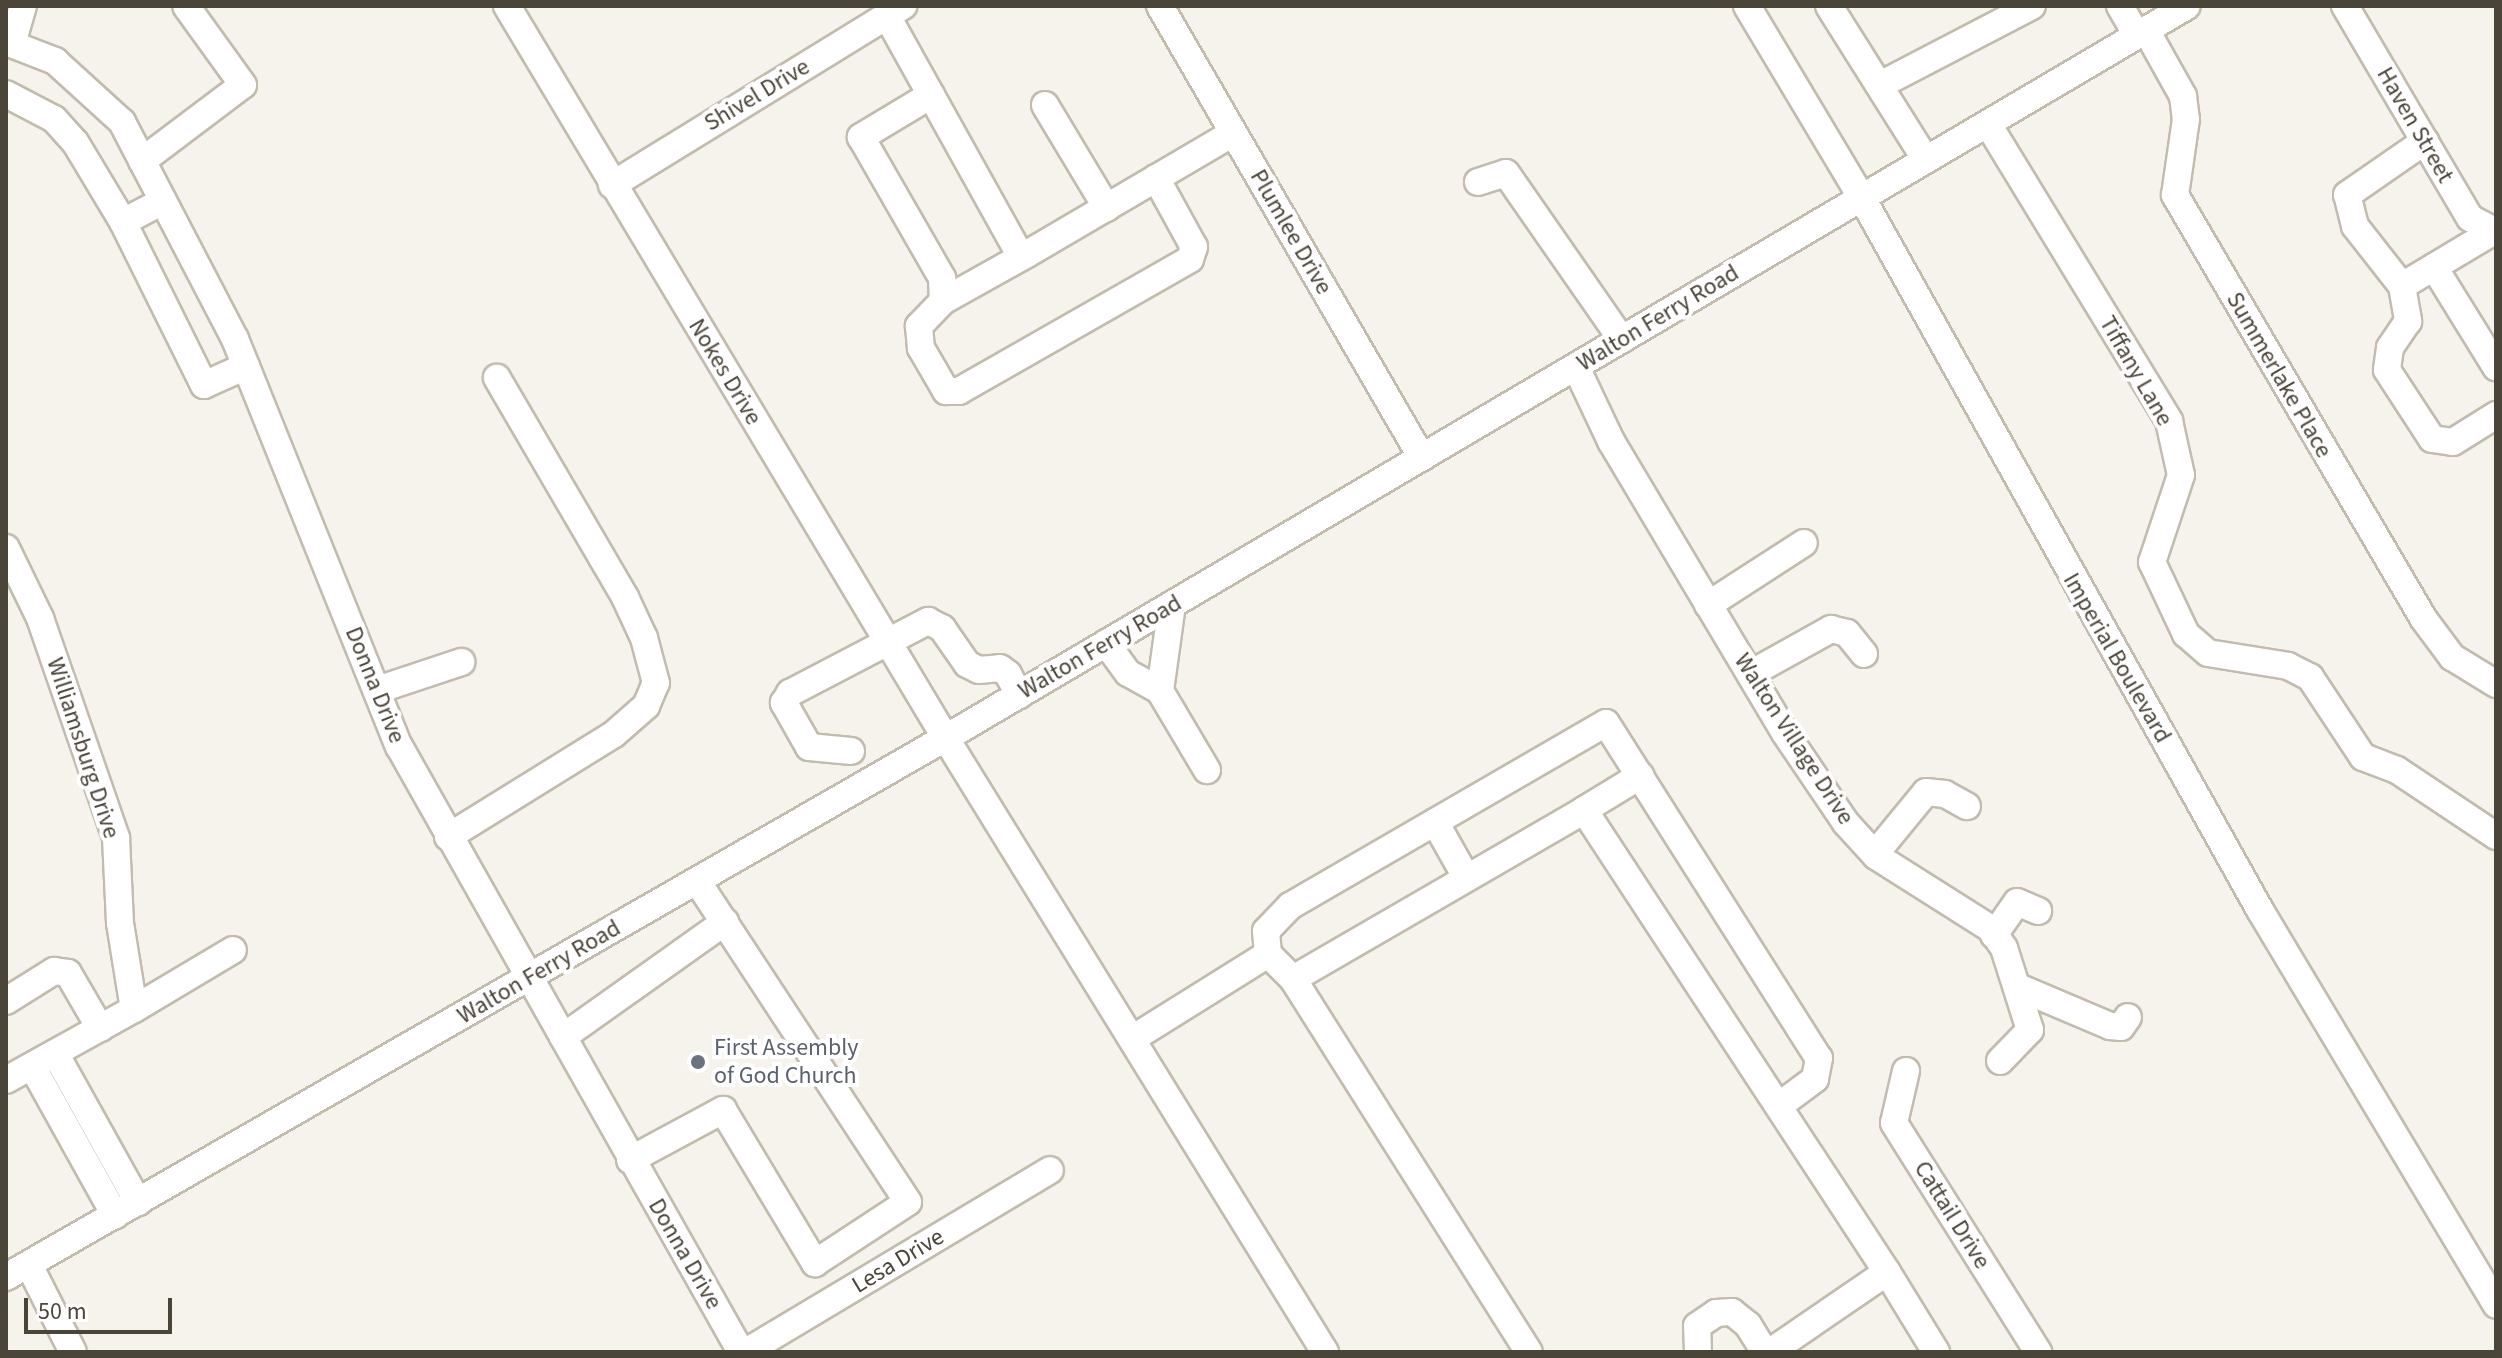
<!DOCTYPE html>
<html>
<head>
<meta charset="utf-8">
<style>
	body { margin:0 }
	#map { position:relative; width:2502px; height:1358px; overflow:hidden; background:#f6f3ec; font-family:"Source Sans 3",sans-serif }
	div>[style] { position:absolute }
	.roads { filter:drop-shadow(2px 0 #c2bbae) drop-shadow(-2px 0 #c2bbae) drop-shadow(0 2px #c2bbae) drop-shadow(0 -2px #c2bbae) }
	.minor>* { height:26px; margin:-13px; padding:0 13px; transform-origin:13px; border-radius:13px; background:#fff }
	.dots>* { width:22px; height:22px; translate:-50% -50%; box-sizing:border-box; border:4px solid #fff; border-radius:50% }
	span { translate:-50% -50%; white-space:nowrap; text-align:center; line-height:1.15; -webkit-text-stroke:8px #fff; paint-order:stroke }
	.street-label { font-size:24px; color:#4b4439 }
	.worship-label { font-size:24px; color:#5b616d }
	.left { translate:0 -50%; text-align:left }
	.frame { position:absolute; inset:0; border:8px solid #4b4439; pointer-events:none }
	.scale { position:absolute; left:24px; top:1298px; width:148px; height:36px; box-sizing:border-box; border:4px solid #4b4439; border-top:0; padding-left:10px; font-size:24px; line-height:28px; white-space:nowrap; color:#4b4439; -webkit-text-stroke:6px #fff; paint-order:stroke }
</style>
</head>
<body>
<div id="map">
	<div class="roads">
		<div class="minor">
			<i style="left:507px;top:6px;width:852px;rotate:59.07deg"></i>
			<i style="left:945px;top:737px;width:723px;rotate:58.29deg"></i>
			<i style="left:1160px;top:6px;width:522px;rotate:59.9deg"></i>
			<i style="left:1747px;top:6px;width:224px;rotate:59.1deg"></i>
			<i style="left:1862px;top:198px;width:816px;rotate:60.8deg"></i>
			<i style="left:2260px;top:910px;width:460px;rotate:59.1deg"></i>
			<i style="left:1829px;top:6px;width:182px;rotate:57.8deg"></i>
			<i style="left:2120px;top:6px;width:34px;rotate:60deg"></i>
			<i style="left:2345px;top:6px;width:246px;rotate:59.5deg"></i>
			<i style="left:2470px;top:218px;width:30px;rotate:28deg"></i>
			<i style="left:887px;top:16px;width:269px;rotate:60.9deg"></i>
			<i style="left:1018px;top:251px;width:9px;rotate:18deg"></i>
			<i style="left:1027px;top:254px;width:239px;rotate:-30.4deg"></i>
			<i style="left:2146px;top:30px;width:76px;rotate:60.7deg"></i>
			<i style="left:2183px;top:96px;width:23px;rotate:83deg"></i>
			<i style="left:2186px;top:119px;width:77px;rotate:98.2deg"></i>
			<i style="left:2175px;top:195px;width:490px;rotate:59.6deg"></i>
			<i style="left:2423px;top:618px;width:49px;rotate:53.4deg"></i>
			<i style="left:2452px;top:657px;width:52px;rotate:31.5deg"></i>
			<i style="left:6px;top:42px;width:53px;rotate:21.2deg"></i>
			<i style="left:55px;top:61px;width:91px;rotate:42.3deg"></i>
			<i style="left:122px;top:122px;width:245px;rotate:62.5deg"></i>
			<i style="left:235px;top:339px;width:439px;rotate:68.1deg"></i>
			<i style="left:399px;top:746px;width:696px;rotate:60.56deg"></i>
			<i style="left:12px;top:44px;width:40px;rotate:-74deg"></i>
			<i style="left:1882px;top:84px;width:169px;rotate:-27.5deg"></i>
			<i style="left:6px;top:94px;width:54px;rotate:27.5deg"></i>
			<i style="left:54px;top:119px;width:31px;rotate:48deg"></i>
			<i style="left:75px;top:142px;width:93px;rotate:59deg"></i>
			<i style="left:931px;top:95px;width:82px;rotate:149deg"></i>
			<i style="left:861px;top:137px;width:163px;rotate:60.1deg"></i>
			<i style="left:942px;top:278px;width:23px;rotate:88deg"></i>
			<i style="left:943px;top:301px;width:35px;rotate:134deg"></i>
			<i style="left:919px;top:326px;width:22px;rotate:85deg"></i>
			<i style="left:921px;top:348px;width:50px;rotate:59.8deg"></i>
			<i style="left:946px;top:391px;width:13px"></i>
			<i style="left:959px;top:391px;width:266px;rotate:-29.7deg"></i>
			<i style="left:1190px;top:259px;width:13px;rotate:-72deg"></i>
			<i style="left:1194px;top:247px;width:79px;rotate:-118.8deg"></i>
			<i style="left:1045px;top:105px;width:120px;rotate:59deg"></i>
			<i style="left:1988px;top:124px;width:348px;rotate:58.6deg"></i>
			<i style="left:2169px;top:421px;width:55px;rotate:77.5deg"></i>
			<i style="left:2181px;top:475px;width:92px;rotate:108.4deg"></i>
			<i style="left:2152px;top:562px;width:80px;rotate:64.7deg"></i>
			<i style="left:2186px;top:634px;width:29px;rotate:41deg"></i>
			<i style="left:2208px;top:653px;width:81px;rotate:9.2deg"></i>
			<i style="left:2288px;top:666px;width:25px;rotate:27deg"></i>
			<i style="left:2310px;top:677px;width:96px;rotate:56.5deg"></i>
			<i style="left:2363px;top:757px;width:36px;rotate:21deg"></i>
			<i style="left:2397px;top:770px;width:119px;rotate:33.7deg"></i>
			<i style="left:142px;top:161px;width:126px;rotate:-37deg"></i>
			<i style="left:243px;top:85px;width:97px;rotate:-125.8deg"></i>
			<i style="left:1478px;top:182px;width:29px;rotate:-18deg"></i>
			<i style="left:1506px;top:173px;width:203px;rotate:55.2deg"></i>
			<i style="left:612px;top:185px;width:342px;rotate:-31.6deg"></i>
			<i style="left:163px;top:201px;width:45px;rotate:152.3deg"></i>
			<i style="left:123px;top:222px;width:182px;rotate:63.6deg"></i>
			<i style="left:204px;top:385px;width:46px;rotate:-24.3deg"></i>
			<i style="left:2494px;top:231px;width:107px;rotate:149.1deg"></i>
			<i style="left:2402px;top:286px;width:36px;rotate:80deg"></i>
			<i style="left:2408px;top:321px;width:32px;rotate:124deg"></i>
			<i style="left:2390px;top:348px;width:22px;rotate:98deg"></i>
			<i style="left:2387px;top:370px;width:82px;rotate:56.9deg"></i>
			<i style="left:2432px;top:439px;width:21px;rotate:8deg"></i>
			<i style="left:2453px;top:442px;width:51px;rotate:-32.1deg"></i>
			<i style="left:2434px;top:267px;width:118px;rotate:58.2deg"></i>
			<i style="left:2402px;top:286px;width:76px;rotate:-128.1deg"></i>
			<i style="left:2355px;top:226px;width:32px;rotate:-104deg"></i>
			<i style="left:2347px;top:195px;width:95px;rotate:-34.7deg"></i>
			<i style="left:943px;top:301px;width:96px;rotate:-29.2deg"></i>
			<i style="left:1576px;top:367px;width:82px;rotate:64.7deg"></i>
			<i style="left:1611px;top:441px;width:340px;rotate:59.2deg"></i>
			<i style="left:1785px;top:733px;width:109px;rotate:55.9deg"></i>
			<i style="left:1846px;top:823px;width:45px;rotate:47.7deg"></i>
			<i style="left:1876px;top:856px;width:135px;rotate:32.3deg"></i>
			<i style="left:1990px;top:928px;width:24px;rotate:55deg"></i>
			<i style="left:2004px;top:948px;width:86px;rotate:72.4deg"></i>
			<i style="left:2030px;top:1030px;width:43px;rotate:134.1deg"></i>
			<i style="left:6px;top:548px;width:78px;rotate:64.1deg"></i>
			<i style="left:40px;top:618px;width:233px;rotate:70.9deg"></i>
			<i style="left:116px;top:838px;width:85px;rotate:87.3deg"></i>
			<i style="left:120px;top:923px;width:87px;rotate:80.8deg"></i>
			<i style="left:134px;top:1009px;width:146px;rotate:151deg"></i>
			<i style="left:1708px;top:605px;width:114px;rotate:-32.9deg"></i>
			<i style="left:1106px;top:643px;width:37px;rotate:54deg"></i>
			<i style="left:1128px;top:673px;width:37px;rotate:29deg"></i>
			<i style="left:1160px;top:691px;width:92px;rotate:59.3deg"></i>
			<i style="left:1750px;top:674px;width:93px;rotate:-29.1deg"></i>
			<i style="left:1831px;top:629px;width:16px;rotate:14deg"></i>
			<i style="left:1847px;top:633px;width:27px;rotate:51deg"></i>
			<i style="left:377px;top:690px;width:89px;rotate:-18.4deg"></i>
			<i style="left:1160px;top:691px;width:87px;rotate:-82.1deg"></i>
			<i style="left:851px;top:751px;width:42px;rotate:-174.6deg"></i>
			<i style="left:809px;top:747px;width:51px;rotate:-119.6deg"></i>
			<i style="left:784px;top:703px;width:12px;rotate:-59deg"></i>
			<i style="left:790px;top:693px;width:156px;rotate:-27.6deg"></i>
			<i style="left:928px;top:621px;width:16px;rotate:27deg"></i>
			<i style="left:942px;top:628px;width:44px;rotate:55.2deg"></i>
			<i style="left:967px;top:664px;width:13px;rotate:27deg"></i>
			<i style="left:979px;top:670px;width:21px;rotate:-5deg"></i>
			<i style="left:1000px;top:668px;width:10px;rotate:37deg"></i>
			<i style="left:1008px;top:674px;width:24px;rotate:62deg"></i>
			<i style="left:1584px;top:810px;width:66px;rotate:-31.3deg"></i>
			<i style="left:1435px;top:822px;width:63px;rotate:60.6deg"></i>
			<i style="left:448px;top:837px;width:195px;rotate:-31.8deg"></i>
			<i style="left:614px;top:734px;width:43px;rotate:-41.2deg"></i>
			<i style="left:646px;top:706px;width:25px;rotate:-67deg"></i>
			<i style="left:656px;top:683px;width:47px;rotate:-104.9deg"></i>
			<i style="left:644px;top:638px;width:45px;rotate:-114.9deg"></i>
			<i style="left:625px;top:597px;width:254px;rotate:-120.3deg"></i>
			<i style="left:1875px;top:854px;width:80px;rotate:-50.6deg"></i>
			<i style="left:1926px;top:792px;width:19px;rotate:6deg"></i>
			<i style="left:1945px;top:794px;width:25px;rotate:29deg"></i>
			<i style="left:1994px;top:935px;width:40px;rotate:-55.1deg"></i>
			<i style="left:2017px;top:902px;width:23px;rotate:23deg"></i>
			<i style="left:1268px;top:954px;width:23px;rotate:-95deg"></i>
			<i style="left:1266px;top:931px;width:35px;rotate:-46deg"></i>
			<i style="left:1290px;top:906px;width:365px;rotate:-30.1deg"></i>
			<i style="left:1606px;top:723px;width:397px;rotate:57.6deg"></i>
			<i style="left:1819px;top:1058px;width:21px;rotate:101deg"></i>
			<i style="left:1815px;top:1079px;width:44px;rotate:143.4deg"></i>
			<i style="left:1293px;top:979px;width:441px;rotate:57.7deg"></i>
			<i style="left:2018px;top:987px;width:100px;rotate:23deg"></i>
			<i style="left:2110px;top:1026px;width:11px;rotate:5deg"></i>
			<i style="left:2121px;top:1027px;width:12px;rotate:-55deg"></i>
			<i style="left:6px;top:1001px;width:57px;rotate:-32deg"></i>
			<i style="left:54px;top:971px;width:14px;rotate:8deg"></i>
			<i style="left:68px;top:973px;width:64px;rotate:59.8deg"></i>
			<i style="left:134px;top:1009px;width:115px;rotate:-30.8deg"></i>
			<i style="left:563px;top:1037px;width:199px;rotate:-35.4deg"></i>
			<i style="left:1132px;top:1039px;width:160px;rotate:-32deg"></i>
			<i style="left:1268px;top:954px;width:35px;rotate:45deg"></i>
			<i style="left:1293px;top:979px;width:337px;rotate:-30.1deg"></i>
			<i style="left:1584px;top:810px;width:552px;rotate:56.74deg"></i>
			<i style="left:1887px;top:1272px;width:142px;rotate:145.6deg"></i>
			<i style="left:55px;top:1053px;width:171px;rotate:60.9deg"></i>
			<i style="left:32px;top:1066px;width:171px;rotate:60.9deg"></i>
			<i style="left:1906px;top:1071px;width:53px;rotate:103deg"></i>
			<i style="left:1894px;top:1123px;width:271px;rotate:57.8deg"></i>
			<i style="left:630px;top:1160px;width:106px;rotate:-28.3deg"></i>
			<i style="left:723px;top:1110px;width:179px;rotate:59deg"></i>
			<i style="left:815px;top:1263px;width:111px;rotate:-33.3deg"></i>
			<i style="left:908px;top:1202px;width:384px;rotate:-123.3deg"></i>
			<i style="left:29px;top:1265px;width:97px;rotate:63.2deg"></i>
			<i style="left:1887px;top:1272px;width:94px;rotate:58.5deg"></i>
			<i style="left:6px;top:1277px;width:1107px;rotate:-29.85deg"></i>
			<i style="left:966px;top:726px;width:1417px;rotate:-30.53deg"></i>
			<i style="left:746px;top:1352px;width:354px;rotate:-30.9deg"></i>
			<i style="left:1698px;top:1352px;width:26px;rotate:-92deg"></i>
			<i style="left:1697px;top:1326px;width:23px;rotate:-34deg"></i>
			<i style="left:1716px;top:1313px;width:16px;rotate:-4deg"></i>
			<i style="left:1732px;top:1312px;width:21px;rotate:39deg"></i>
			<i style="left:1748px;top:1325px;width:32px;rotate:58deg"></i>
		</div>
	</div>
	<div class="dots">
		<i style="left:698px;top:1062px;background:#6b7280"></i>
	</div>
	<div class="street-label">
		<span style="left:757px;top:95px;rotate:-31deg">Shivel Drive</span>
		<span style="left:2415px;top:125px;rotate:60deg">Haven Street</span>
		<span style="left:1291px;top:232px;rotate:60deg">Plumlee Drive</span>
		<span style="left:1658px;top:318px;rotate:-31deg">Walton Ferry Road</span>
		<span style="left:2136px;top:371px;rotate:60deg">Tiffany Lane</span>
		<span style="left:725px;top:372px;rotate:59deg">Nokes Drive</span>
		<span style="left:2279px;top:375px;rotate:60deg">Summerlake Place</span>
		<span style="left:1100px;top:647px;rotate:-30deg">Walton Ferry Road</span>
		<span style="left:2117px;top:658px;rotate:60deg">Imperial Boulevard</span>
		<span style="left:375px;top:685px;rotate:68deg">Donna Drive</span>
		<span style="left:1794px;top:739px;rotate:57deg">Walton Village Drive</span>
		<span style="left:83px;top:748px;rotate:72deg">Williamsburg Drive</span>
		<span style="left:539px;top:972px;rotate:-30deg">Walton Ferry Road</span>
		<span style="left:1952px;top:1215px;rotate:58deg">Cattail Drive</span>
		<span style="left:685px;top:1254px;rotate:60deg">Donna Drive</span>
		<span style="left:898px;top:1261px;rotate:-31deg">Lesa Drive</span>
	</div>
	<div class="worship-label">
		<span class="left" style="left:714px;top:1062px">First Assembly<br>of God Church</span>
	</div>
	<div class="frame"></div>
	<div class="scale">50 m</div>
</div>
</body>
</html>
